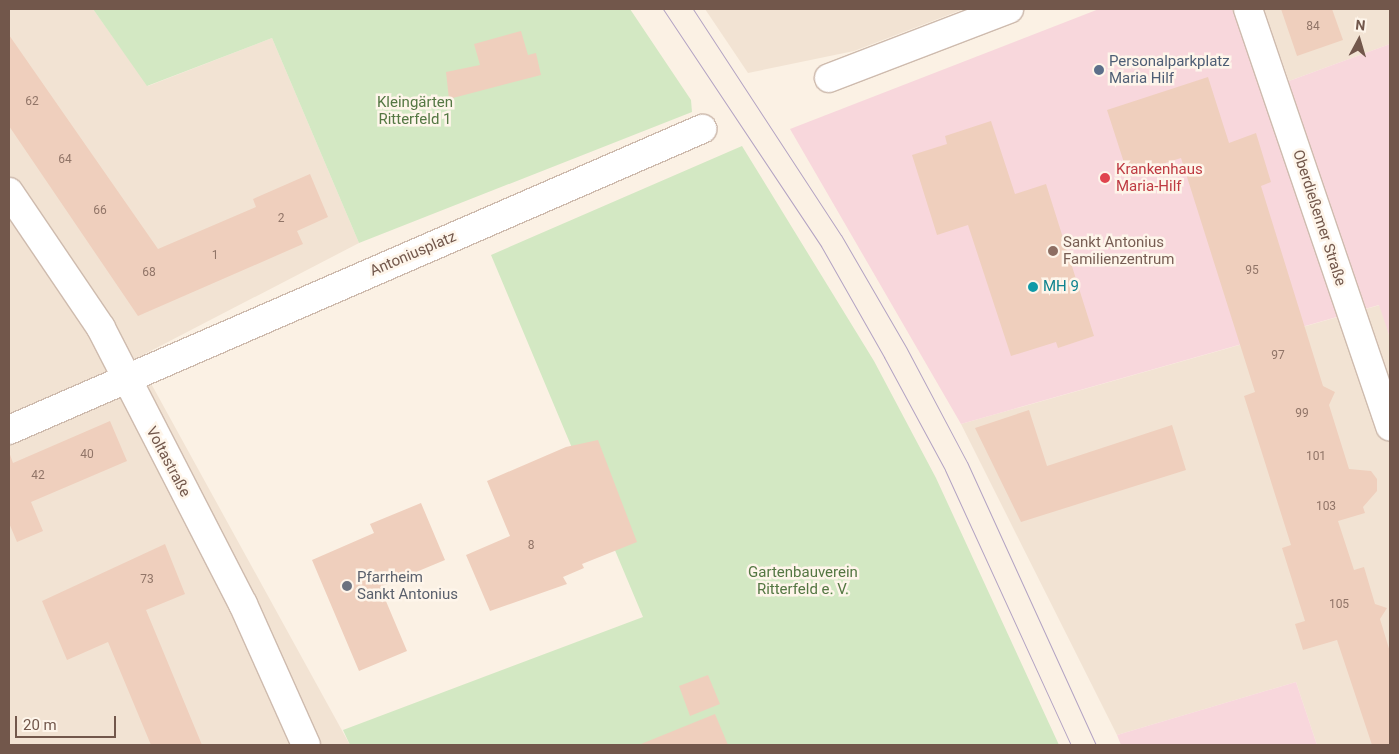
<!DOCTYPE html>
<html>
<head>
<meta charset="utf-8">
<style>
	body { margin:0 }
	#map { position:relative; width:1399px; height:754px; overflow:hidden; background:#fbf1e4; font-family:Roboto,sans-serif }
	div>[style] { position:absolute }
	.residential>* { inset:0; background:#f2e3d3 }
	.medical>* { inset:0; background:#f8d7dc }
	.green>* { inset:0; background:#d3e8c3 }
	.building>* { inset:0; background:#efcfbd }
	.roads { filter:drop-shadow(1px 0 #cebbae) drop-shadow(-1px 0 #cebbae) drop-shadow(0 1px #cebbae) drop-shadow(0 -1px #cebbae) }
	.minor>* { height:28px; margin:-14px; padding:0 14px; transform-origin:14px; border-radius:14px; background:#fff }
	.tram>* { height:1px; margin:-0.5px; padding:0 0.5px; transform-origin:0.5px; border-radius:0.5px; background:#b3a3c3 }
	.dots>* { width:14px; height:14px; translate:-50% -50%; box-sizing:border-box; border:2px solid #fef5ea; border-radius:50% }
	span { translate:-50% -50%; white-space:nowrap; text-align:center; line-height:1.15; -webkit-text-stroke:5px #fef5ea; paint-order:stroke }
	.number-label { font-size:12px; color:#917568 }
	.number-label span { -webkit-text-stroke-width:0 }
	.service-label { font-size:15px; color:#4e5e75 }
	.left { translate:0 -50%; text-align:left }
	.park-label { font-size:15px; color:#547743 }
	.health-label { font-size:15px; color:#be3a42 }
	.street-label { font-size:15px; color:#72574b }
	.education-label { font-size:15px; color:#785e54 }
	.culture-label { font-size:15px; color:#0d838f }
	.worship-label { font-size:15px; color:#5b616d }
	.frame { position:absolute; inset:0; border:10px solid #72574b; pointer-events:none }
	.north { position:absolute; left:1334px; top:15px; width:50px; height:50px; -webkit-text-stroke:4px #fef5ea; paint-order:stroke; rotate:6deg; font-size:14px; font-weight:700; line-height:20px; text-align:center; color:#72574b }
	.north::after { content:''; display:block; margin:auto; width:18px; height:22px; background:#72574b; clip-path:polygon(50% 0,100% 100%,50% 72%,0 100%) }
	.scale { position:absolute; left:15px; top:716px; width:101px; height:22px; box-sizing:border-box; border:2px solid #72574b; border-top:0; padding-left:6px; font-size:15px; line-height:18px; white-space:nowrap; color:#72574b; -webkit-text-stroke:4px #fef5ea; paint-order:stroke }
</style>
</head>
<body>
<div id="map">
	<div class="residential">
		<i style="clip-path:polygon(9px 9px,93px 9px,148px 86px,272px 38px,359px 243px,137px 358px,350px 745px,9px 745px)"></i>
		<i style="clip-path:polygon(705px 9px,964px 9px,854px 51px,748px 73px)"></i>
		<i style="clip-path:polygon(1263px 9px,1390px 9px,1390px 44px,1289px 81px)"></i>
		<i style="clip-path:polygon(1380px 305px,1390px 338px,1390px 745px,1317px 745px,1296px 682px,1117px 735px,961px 424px)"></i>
	</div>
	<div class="medical">
		<i style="clip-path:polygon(1099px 9px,1231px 9px,1289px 81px,1390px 44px,1390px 338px,1379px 305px,961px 424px,790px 129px)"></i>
		<i style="clip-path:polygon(1296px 682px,1317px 745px,1121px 745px,1117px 735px)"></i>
	</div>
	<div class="green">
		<i style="clip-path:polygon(93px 9px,630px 9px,691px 100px,692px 112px,359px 243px,272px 38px,147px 86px)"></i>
		<i style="clip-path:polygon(742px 146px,874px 361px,936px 478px,1059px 745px,350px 745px,343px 730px,643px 617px,491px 255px)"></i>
	</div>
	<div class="building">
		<i style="clip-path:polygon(1281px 9px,1332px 9px,1343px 40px,1297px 56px)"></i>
		<i style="clip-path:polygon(521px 31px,528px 55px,536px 53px,541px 75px,449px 99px,446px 72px,480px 65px,474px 44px)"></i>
		<i style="clip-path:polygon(9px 35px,158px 249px,256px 207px,253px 199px,310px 174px,328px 217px,297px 231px,303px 244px,138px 316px,9px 126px)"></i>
		<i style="clip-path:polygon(1208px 77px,1229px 143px,1256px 133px,1271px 182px,1261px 186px,1323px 386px,1335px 392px,1329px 405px,1349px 469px,1371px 471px,1377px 479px,1377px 491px,1363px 507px,1365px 513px,1338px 521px,1354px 570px,1364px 567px,1375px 604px,1387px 608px,1380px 619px,1390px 652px,1390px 745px,1372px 745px,1337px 640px,1303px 650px,1295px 624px,1305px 621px,1282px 548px,1291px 545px,1244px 396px,1255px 392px,1181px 158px,1128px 175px,1107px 110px)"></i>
		<i style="clip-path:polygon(991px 121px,1015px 194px,1046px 184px,1094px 336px,1058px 348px,1056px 342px,1011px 356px,968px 225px,937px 235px,912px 155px,947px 144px,945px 136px)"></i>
		<i style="clip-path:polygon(1029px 410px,1047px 466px,1172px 425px,1186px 470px,1021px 522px,975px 428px)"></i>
		<i style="clip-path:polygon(110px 421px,127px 461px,31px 502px,43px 531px,17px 542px,9px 523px,9px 452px,13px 463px)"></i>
		<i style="clip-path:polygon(598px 440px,637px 542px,582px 564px,584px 568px,563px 577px,567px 584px,490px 611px,466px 555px,510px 536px,487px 481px,566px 447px)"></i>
		<i style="clip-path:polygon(421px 503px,445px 560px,380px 587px,407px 651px,359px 671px,312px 560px,374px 533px,370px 524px)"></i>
		<i style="clip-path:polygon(165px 544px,185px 594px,146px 610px,202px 745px,151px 745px,108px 642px,67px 660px,42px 601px)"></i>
		<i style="clip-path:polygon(708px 675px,720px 704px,690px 716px,679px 686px)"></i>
		<i style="clip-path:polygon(715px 714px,728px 745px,641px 745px,641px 744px)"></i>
	</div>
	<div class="roads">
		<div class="minor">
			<i style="left:1248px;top:9px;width:441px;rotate:71.2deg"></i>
			<i style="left:829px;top:78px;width:193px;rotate:-21deg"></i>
			<i style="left:9px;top:192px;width:164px;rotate:55.9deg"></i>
			<i style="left:101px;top:328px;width:310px;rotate:62.8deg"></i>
			<i style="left:243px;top:604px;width:154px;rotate:65.9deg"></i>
			<i style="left:9px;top:430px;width:756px;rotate:-23.48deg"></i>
		</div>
	</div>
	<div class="tram">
		<i style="left:663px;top:9px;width:285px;rotate:56.3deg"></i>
		<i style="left:821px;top:246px;width:128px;rotate:60.4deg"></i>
		<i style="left:884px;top:357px;width:128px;rotate:61.6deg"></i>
		<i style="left:945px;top:470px;width:302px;rotate:65.4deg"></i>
		<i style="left:693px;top:9px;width:270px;rotate:56.8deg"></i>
		<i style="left:841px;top:235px;width:129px;rotate:59.9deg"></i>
		<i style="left:906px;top:347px;width:130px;rotate:62.1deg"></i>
		<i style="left:967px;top:462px;width:311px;rotate:65.5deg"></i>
	</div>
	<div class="dots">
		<i style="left:1099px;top:70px;background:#5c6f8a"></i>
		<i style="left:1105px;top:178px;background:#e0444e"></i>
		<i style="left:1053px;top:251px;background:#8d6e63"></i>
		<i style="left:1033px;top:287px;background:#0f9aa8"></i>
		<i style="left:347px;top:586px;background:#6b7280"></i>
	</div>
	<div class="number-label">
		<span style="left:1313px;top:27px">84</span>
		<span style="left:32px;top:102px">62</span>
		<span style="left:65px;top:160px">64</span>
		<span style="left:100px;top:211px">66</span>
		<span style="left:281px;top:219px">2</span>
		<span style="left:215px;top:256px">1</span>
		<span style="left:1252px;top:271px">95</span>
		<span style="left:149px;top:273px">68</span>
		<span style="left:1278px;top:356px">97</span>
		<span style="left:1302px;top:414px">99</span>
		<span style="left:87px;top:455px">40</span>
		<span style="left:1316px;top:457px">101</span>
		<span style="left:38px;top:476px">42</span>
		<span style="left:1326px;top:507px">103</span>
		<span style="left:531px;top:546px">8</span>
		<span style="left:147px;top:580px">73</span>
		<span style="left:1339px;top:605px">105</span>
	</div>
	<div class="service-label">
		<span class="left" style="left:1109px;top:70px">Personalparkplatz<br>Maria Hilf</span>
	</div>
	<div class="park-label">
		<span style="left:415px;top:111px">Kleingärten<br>Ritterfeld 1</span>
		<span style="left:803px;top:581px">Gartenbauverein<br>Ritterfeld e. V.</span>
	</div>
	<div class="health-label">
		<span class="left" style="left:1116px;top:178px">Krankenhaus<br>Maria-Hilf</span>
	</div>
	<div class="street-label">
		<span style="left:1319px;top:218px;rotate:72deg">Oberdießemer Straße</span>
		<span style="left:413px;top:254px;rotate:-23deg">Antoniusplatz</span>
		<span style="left:168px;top:462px;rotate:62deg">Voltastraße</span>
	</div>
	<div class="education-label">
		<span class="left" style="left:1063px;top:251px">Sankt Antonius<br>Familienzentrum</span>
	</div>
	<div class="culture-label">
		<span class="left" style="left:1043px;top:287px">MH 9</span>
	</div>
	<div class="worship-label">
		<span class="left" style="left:357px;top:586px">Pfarrheim<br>Sankt Antonius</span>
	</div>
	<div class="frame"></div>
	<div class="north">N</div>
	<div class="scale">20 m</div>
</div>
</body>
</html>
